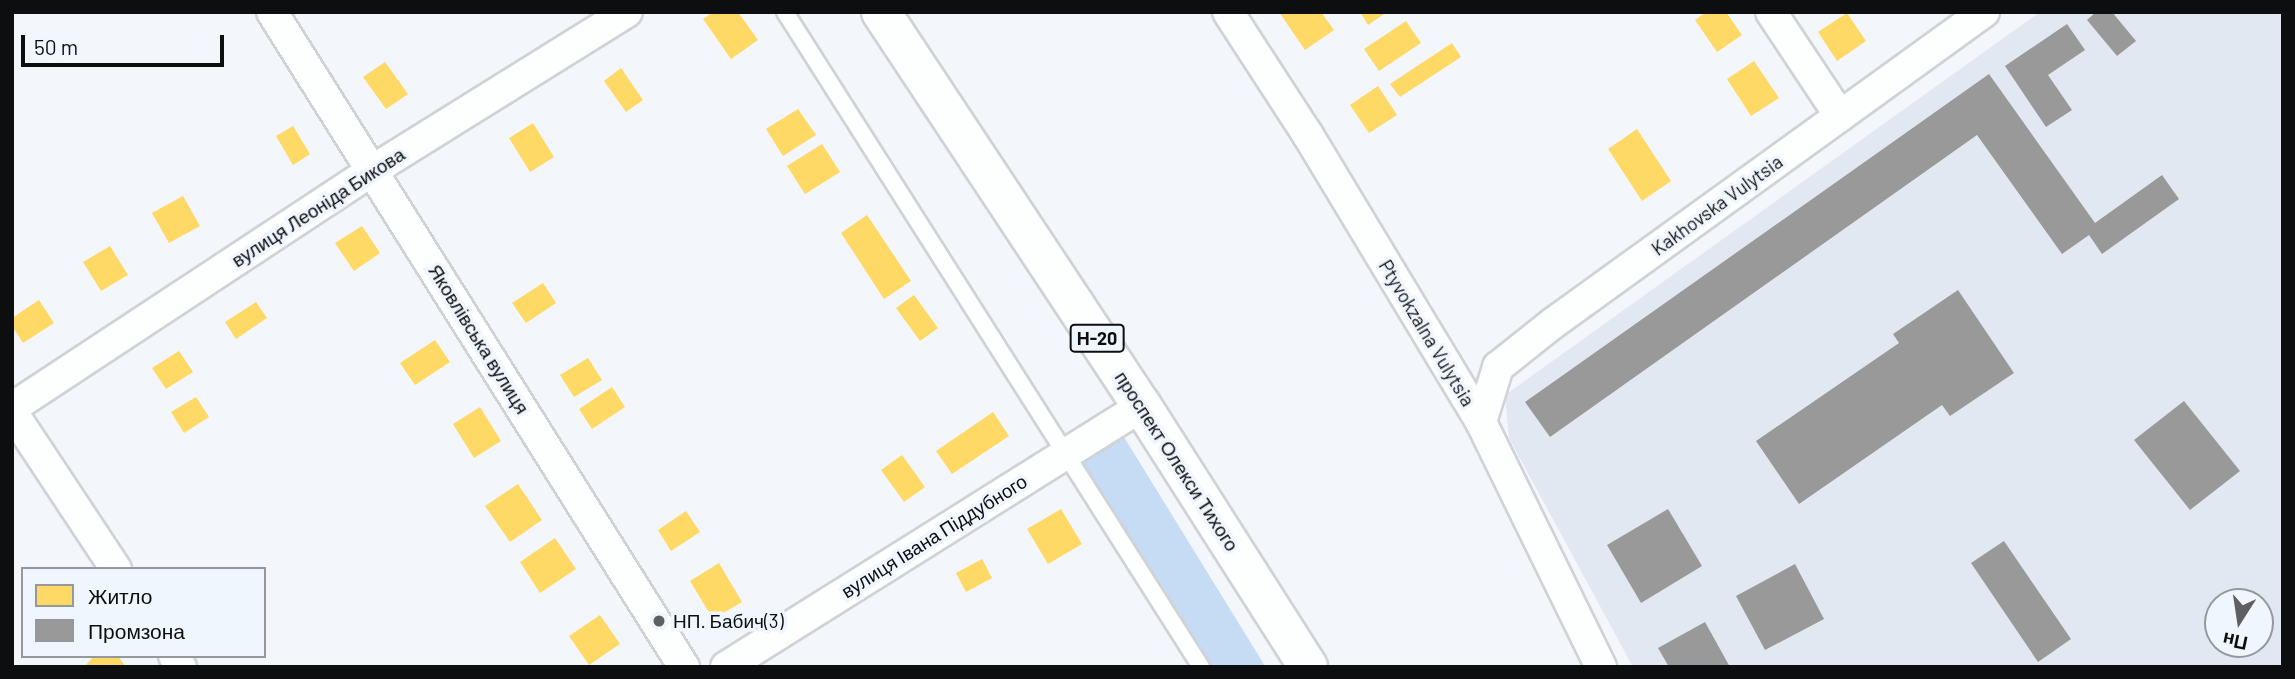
<!DOCTYPE html>
<html>
<head>
<meta charset="utf-8">
<style>
	body { margin:0 }
	#map { position:relative; width:2295px; height:679px; overflow:hidden; background:#f3f6fa; font-family:Barlow,sans-serif }
	div>[style] { position:absolute }
	.built>* { inset:0; background:#e1e8f1 }
	.green>* { inset:0; background:#c6dcf5 }
	.homes>* { inset:0; background:#ffd966 }
	.industry>* { inset:0; background:#999 }
	.roads { filter:drop-shadow(2px 0 #d0d2d6) drop-shadow(-2px 0 #d0d2d6) drop-shadow(0 2px #d0d2d6) drop-shadow(0 -2px #d0d2d6) }
	.service>* { height:16px; margin:-8px; padding:0 8px; transform-origin:8px; border-radius:8px; background:#fdfefe }
	.minor>* { height:30px; margin:-15px; padding:0 15px; transform-origin:15px; border-radius:15px; background:#fdfefe }
	.primary>* { height:38px; margin:-19px; padding:0 19px; transform-origin:19px; border-radius:19px; background:#fdfefe }
	.dots>* { width:19px; height:19px; translate:-50% -50%; box-sizing:border-box; border:4px solid #f0f6fd; border-radius:50% }
	span { translate:-50% -50%; white-space:nowrap; text-align:center; line-height:1.15; -webkit-text-stroke:7px #f0f6fd; paint-order:stroke }
	.shield-label span { padding:2px 5px; background:#f0f6fd; border:2px solid; border-radius:5px; -webkit-text-stroke-width:0 }
	.shield-label { font-size:18px; color:#0c0e10; font-weight:700 }
	.street-label { font-size:19px; color:#0c0e10 }
	.poi-label { font-size:19px; color:#0c0e10 }
	.left { translate:0 -50%; text-align:left }
	.frame { position:absolute; inset:0; border:14px solid #0c0e10; pointer-events:none }
	.legend { position:absolute; left:21px; top:567px; width:245px; height:91px; box-sizing:border-box; background:#f0f6fd; border:2px solid #95999e; margin:0; padding:9px 12px; list-style:none; font-size:21px; color:#0c0e10 }
	.legend li { display:flex; align-items:center; gap:14px; height:35px }
	.legend b { width:35px; border:2px solid #95999e }
	.north { position:absolute; left:2204px; top:588px; width:70px; height:70px; box-sizing:border-box; background:#f0f6fd; border:2px solid #95999e; border-radius:50%; rotate:192deg; font-size:19px; font-weight:700; line-height:28px; text-align:center; color:#0c0e10 }
	.north::after { content:''; display:block; margin:auto; width:24px; height:32px; background:#5d5f62; clip-path:polygon(50% 0,100% 100%,50% 72%,0 100%) }
	.scale { position:absolute; left:21px; top:35px; width:203px; height:32px; box-sizing:border-box; border:4px solid #0c0e10; border-top:0; padding-left:9px; font-size:21px; line-height:24px; white-space:nowrap; color:#0c0e10; -webkit-text-stroke:5px #f0f6fd; paint-order:stroke }
</style>
</head>
<body>
<div id="map">
	<div class="built">
		<i style="clip-path:polygon(evenodd,2040px 12px,2283px 12px,2283px 667px,1633px 667px,1509px 438px,1505px 395px,2040px 12px,2218px 602px,2260px 602px,2260px 644px,2218px 644px,2218px 602px)"></i>
	</div>
	<div class="green">
		<i style="clip-path:polygon(1119px 429px,1262px 661px,1265px 667px,1210px 667px,1076px 455px)"></i>
	</div>
	<div class="homes">
		<i style="clip-path:polygon(713px 12px,738px 12px,758px 40px,731px 59px,703px 19px)"></i>
		<i style="clip-path:polygon(1279px 12px,1321px 12px,1334px 30px,1305px 50px)"></i>
		<i style="clip-path:polygon(1360px 12px,1387px 12px,1368px 25px)"></i>
		<i style="clip-path:polygon(1706px 12px,1726px 12px,1742px 35px,1717px 52px,1695px 20px)"></i>
		<i style="clip-path:polygon(1847px 13px,1866px 41px,1837px 61px,1818px 32px)"></i>
		<i style="clip-path:polygon(1406px 21px,1421px 43px,1379px 71px,1364px 49px)"></i>
		<i style="clip-path:polygon(1452px 43px,1461px 57px,1400px 97px,1390px 84px)"></i>
		<i style="clip-path:polygon(1754px 61px,1779px 98px,1751px 116px,1727px 79px)"></i>
		<i style="clip-path:polygon(385px 62px,408px 94px,386px 109px,363px 77px)"></i>
		<i style="clip-path:polygon(621px 68px,643px 100px,626px 112px,604px 81px)"></i>
		<i style="clip-path:polygon(1378px 86px,1397px 115px,1369px 133px,1350px 105px)"></i>
		<i style="clip-path:polygon(798px 109px,816px 135px,783px 156px,766px 129px)"></i>
		<i style="clip-path:polygon(533px 123px,554px 157px,530px 172px,509px 138px)"></i>
		<i style="clip-path:polygon(293px 126px,310px 154px,293px 165px,276px 136px)"></i>
		<i style="clip-path:polygon(1637px 129px,1671px 181px,1642px 201px,1608px 149px)"></i>
		<i style="clip-path:polygon(822px 144px,840px 172px,805px 194px,787px 166px)"></i>
		<i style="clip-path:polygon(183px 196px,200px 226px,169px 243px,152px 213px)"></i>
		<i style="clip-path:polygon(867px 215px,911px 281px,884px 299px,841px 233px)"></i>
		<i style="clip-path:polygon(362px 226px,380px 253px,354px 271px,335px 243px)"></i>
		<i style="clip-path:polygon(110px 246px,128px 275px,101px 291px,83px 262px)"></i>
		<i style="clip-path:polygon(543px 283px,556px 303px,526px 323px,512px 303px)"></i>
		<i style="clip-path:polygon(914px 295px,938px 328px,920px 341px,896px 308px)"></i>
		<i style="clip-path:polygon(39px 300px,54px 323px,23px 343px,12px 326px,12px 318px)"></i>
		<i style="clip-path:polygon(256px 302px,267px 318px,236px 339px,225px 322px)"></i>
		<i style="clip-path:polygon(435px 340px,450px 362px,415px 385px,400px 363px)"></i>
		<i style="clip-path:polygon(179px 351px,193px 372px,166px 389px,152px 368px)"></i>
		<i style="clip-path:polygon(588px 358px,602px 380px,574px 397px,560px 375px)"></i>
		<i style="clip-path:polygon(612px 387px,625px 407px,592px 429px,579px 409px)"></i>
		<i style="clip-path:polygon(196px 397px,209px 417px,184px 433px,171px 412px)"></i>
		<i style="clip-path:polygon(480px 407px,501px 441px,474px 458px,453px 424px)"></i>
		<i style="clip-path:polygon(993px 412px,1009px 436px,952px 474px,936px 451px)"></i>
		<i style="clip-path:polygon(902px 455px,925px 487px,904px 502px,881px 470px)"></i>
		<i style="clip-path:polygon(518px 484px,542px 520px,510px 542px,485px 506px)"></i>
		<i style="clip-path:polygon(1061px 509px,1082px 544px,1048px 564px,1027px 529px)"></i>
		<i style="clip-path:polygon(686px 511px,700px 532px,671px 551px,658px 530px)"></i>
		<i style="clip-path:polygon(555px 538px,576px 569px,540px 593px,520px 562px)"></i>
		<i style="clip-path:polygon(982px 559px,992px 578px,966px 592px,956px 573px)"></i>
		<i style="clip-path:polygon(719px 563px,742px 602px,713px 619px,690px 581px)"></i>
		<i style="clip-path:polygon(600px 615px,620px 644px,589px 665px,569px 636px)"></i>
		<i style="clip-path:polygon(94px 656px,118px 656px,126px 667px,84px 667px)"></i>
	</div>
	<div class="industry">
		<i style="clip-path:polygon(2096px 12px,2112px 12px,2136px 41px,2117px 56px,2087px 20px)"></i>
		<i style="clip-path:polygon(2067px 24px,2085px 50px,2048px 75px,2072px 110px,2046px 127px,2005px 66px)"></i>
		<i style="clip-path:polygon(1989px 74px,2095px 223px,2162px 175px,2179px 199px,2102px 254px,2089px 235px,2062px 254px,1977px 135px,1550px 437px,1525px 402px)"></i>
		<i style="clip-path:polygon(1958px 290px,2014px 373px,1950px 416px,1942px 405px,1799px 504px,1756px 441px,1899px 343px,1893px 334px)"></i>
		<i style="clip-path:polygon(2184px 401px,2240px 471px,2190px 510px,2134px 440px)"></i>
		<i style="clip-path:polygon(1668px 509px,1702px 566px,1641px 603px,1607px 545px)"></i>
		<i style="clip-path:polygon(2004px 541px,2071px 639px,2038px 662px,1971px 563px)"></i>
		<i style="clip-path:polygon(1795px 564px,1824px 619px,1765px 650px,1736px 596px)"></i>
		<i style="clip-path:polygon(1705px 622px,1730px 667px,1669px 667px,1658px 648px)"></i>
	</div>
	<div class="roads">
		<div class="service">
			<i style="left:785px;top:12px;width:776px;rotate:57.58deg"></i>
		</div>
		<div class="minor">
			<i style="left:272px;top:12px;width:774px;rotate:57.83deg"></i>
			<i style="left:1228px;top:12px;width:147px;rotate:57deg"></i>
			<i style="left:1308px;top:135px;width:335px;rotate:58.9deg"></i>
			<i style="left:1481px;top:422px;width:273px;rotate:63.9deg"></i>
			<i style="left:1771px;top:12px;width:125px;rotate:56.4deg"></i>
			<i style="left:12px;top:408px;width:432px;rotate:-33.4deg"></i>
			<i style="left:373px;top:170px;width:299px;rotate:-31.9deg"></i>
			<i style="left:12px;top:412px;width:188px;rotate:56.5deg"></i>
			<i style="left:1481px;top:422px;width:58px;rotate:-72.8deg"></i>
			<i style="left:1498px;top:367px;width:69px;rotate:-38.5deg"></i>
			<i style="left:1552px;top:324px;width:533px;rotate:-35.84deg"></i>
			<i style="left:174px;top:656px;width:13px;rotate:58deg"></i>
			<i style="left:726px;top:667px;width:491px;rotate:-32.1deg"></i>
		</div>
		<div class="primary">
			<i style="left:881px;top:12px;width:473px;rotate:56.5deg"></i>
			<i style="left:1142px;top:406px;width:309px;rotate:57.5deg"></i>
		</div>
	</div>
	<div class="dots">
		<i style="left:659px;top:621px;background:#5d5f62"></i>
	</div>
	<div class="shield-label">
		<span style="left:1097px;top:338px">Н-20</span>
	</div>
	<div class="street-label">
		<span style="left:1717px;top:205px;rotate:-36deg">Kakhovska Vulytsia</span>
		<span style="left:318px;top:207px;rotate:-33deg">вулиця Леоніда Бикова</span>
		<span style="left:1427px;top:333px;rotate:59deg">Ptyvokzalna Vulytsia</span>
		<span style="left:479px;top:339px;rotate:58deg">Яковлівська вулиця</span>
		<span style="left:1177px;top:461px;rotate:57deg">проспект Олекси Тихого</span>
		<span style="left:934px;top:536px;rotate:-32deg">вулиця Івана Піддубного</span>
	</div>
	<div class="poi-label">
		<span class="left" style="left:673px;top:621px">НП. Бабич(3)</span>
	</div>
	<div class="frame"></div>
	<ul class="legend">
	<li><b style="height:19px;background:#ffd966"></b>Житло</li>
	<li><b style="height:19px;background:#999"></b>Промзона</li>
	</ul>
	<div class="north">Пн</div>
	<div class="scale">50 m</div>
</div>
</body>
</html>
